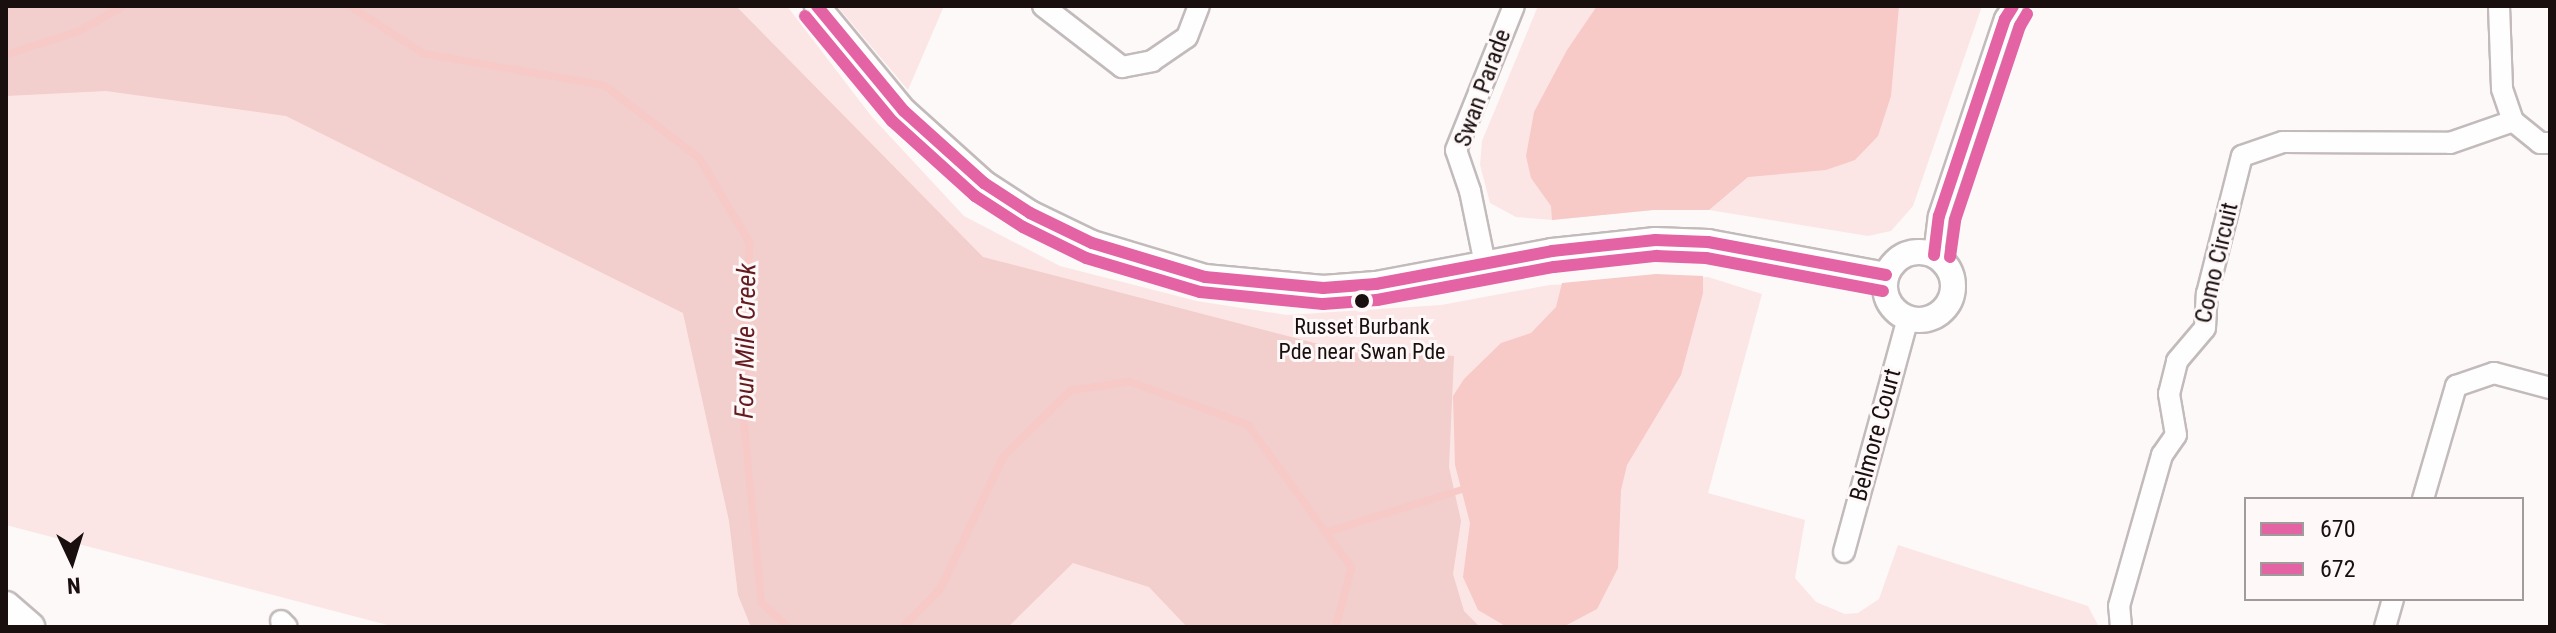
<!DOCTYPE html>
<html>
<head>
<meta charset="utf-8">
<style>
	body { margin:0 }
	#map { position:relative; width:2556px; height:633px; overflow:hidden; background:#fdf9f9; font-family:"Roboto Condensed",sans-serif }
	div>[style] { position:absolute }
	.green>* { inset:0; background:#fbe6e5 }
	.forest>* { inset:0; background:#f2cecc }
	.water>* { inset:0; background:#f7c9c7 }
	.stream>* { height:7px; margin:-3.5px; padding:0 3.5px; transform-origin:3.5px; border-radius:3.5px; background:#f7c9c7 }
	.roads { filter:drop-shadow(2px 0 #c3bbbb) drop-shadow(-2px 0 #c3bbbb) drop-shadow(0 2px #c3bbbb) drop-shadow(0 -2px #c3bbbb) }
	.minor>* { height:20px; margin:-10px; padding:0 10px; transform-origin:10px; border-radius:10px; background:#fffefe }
	.tertiary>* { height:24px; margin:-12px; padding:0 12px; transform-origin:12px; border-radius:12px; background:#fffefe }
	.tertiary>.ring { margin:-12px; padding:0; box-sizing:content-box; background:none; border:24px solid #fffefe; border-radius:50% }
	.secondary>* { height:28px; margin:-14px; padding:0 14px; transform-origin:14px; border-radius:14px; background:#fffefe }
	.bus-1>* { height:12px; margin:-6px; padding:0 6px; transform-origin:6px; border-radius:6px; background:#e463a4 }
	.bus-2>* { height:12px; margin:-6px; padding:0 6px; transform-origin:6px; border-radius:6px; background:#e463a4 }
	.dots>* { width:22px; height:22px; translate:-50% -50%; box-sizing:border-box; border:4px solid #fef8f8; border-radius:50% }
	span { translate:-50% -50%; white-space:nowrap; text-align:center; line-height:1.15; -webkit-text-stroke:6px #fef8f8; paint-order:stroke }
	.bus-label { font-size:22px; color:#190f0f }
	.street-label { font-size:24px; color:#190f0f }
	.water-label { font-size:26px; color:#641b1f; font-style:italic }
	.frame { position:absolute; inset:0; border:8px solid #190f0f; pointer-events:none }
	.legend { position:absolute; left:2244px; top:497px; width:280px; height:104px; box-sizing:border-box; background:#fef8f8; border:2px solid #a29b9b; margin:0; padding:10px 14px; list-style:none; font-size:24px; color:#190f0f }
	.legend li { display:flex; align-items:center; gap:16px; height:40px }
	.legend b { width:40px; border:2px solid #a29b9b }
	.north { position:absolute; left:32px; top:521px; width:80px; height:80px; -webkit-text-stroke:6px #fef8f8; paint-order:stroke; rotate:176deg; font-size:22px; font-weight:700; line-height:32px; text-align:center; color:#190f0f }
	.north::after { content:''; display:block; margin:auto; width:28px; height:36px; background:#190f0f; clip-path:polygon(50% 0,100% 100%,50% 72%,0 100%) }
</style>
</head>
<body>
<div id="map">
	<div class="green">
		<i style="clip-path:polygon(6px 6px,787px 6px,872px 117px,964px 216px,1060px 266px,1197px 301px,1287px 315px,1441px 305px,1549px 285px,1708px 277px,1762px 294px,1708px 493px,1805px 520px,1795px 578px,1816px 602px,1845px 614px,1858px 613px,1879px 599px,1898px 545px,2088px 606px,2099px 627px,395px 627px,6px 525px)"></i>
		<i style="clip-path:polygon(837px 6px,944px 6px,908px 90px)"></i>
		<i style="clip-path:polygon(1538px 6px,1982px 6px,1913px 206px,1891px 231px,1868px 236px,1709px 210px,1653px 210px,1552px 220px,1516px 217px,1490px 203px,1480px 165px,1482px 141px)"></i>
	</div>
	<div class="forest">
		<i style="clip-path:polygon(6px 6px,736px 6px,983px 257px,1334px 348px,1454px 356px,1449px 467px,1461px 521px,1453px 574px,1464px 611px,1480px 627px,1187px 627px,1149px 587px,1073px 563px,1008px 627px,751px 627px,738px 595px,729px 521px,683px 313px,286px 116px,106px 91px,6px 96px)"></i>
	</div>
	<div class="water">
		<i style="clip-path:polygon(1597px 6px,1899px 6px,1891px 96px,1878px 136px,1855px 160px,1826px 170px,1748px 177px,1709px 210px,1653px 210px,1552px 220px,1551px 206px,1531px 178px,1526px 156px,1534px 112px,1567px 50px)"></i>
		<i style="clip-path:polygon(1656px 274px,1703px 276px,1703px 293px,1681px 375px,1627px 465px,1621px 490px,1618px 568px,1597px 609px,1563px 627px,1507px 627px,1478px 610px,1463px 577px,1470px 523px,1455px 465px,1453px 396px,1464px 379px,1501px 343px,1531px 333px,1556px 307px,1562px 283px)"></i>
	</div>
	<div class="stream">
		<i style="left:350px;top:6px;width:87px;rotate:32.8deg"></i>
		<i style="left:423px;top:53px;width:184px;rotate:10deg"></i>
		<i style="left:604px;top:85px;width:120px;rotate:37.5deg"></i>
		<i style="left:699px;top:158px;width:98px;rotate:59.2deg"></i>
		<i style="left:749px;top:242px;width:164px;rotate:92.4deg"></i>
		<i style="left:742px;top:406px;width:197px;rotate:84.5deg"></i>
		<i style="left:761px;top:602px;width:37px;rotate:43deg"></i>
		<i style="left:6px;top:54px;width:76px;rotate:-17.7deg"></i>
		<i style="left:78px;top:31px;width:51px;rotate:-29.6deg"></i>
		<i style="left:1325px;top:532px;width:143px;rotate:-17.5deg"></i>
		<i style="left:902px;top:627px;width:54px;rotate:-45.7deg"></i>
		<i style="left:940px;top:588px;width:146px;rotate:-64.5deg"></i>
		<i style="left:1003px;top:456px;width:94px;rotate:-44.6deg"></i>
		<i style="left:1070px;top:390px;width:60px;rotate:-8.7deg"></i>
		<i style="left:1129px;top:381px;width:126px;rotate:20deg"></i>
		<i style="left:1247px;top:424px;width:177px;rotate:54deg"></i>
		<i style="left:1351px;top:567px;width:62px;rotate:104.9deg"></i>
	</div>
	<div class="roads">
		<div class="minor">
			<i style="left:1043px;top:6px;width:100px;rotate:37.7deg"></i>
			<i style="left:1122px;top:67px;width:31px;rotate:-11deg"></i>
			<i style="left:1152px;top:61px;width:42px;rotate:-34.4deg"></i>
			<i style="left:1187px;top:37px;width:33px;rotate:-69deg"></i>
			<i style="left:2499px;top:6px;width:83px;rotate:87.9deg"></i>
			<i style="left:2502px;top:89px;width:34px;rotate:71deg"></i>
			<i style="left:2513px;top:121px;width:35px;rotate:39deg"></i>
			<i style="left:2540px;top:143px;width:10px"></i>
			<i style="left:1934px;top:255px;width:39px;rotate:-83deg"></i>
			<i style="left:1939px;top:216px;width:208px;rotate:-71.5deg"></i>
			<i style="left:2005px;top:19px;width:15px;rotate:-58deg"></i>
			<i style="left:1485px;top:264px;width:75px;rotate:-101.6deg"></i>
			<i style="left:1470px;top:191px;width:43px;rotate:-108.9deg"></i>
			<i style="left:1456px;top:150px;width:155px;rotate:-68.1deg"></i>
			<i style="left:2423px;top:499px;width:118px;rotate:-73.7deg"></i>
			<i style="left:2456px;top:386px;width:40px;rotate:-18.9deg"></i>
			<i style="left:2494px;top:373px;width:58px;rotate:15deg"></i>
			<i style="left:1844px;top:552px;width:243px;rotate:-74.7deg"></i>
			<i style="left:281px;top:621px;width:8px;rotate:45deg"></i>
			<i style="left:2121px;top:627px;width:21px;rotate:-95deg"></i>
			<i style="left:2119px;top:606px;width:157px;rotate:-74.1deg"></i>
			<i style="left:2162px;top:455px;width:24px;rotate:-55deg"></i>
			<i style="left:2176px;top:435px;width:42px;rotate:-99.7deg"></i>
			<i style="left:2169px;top:394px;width:34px;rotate:-76deg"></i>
			<i style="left:2177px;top:361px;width:43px;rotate:-49.7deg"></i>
			<i style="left:2205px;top:328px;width:34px;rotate:-87deg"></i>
			<i style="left:2207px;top:294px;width:142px;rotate:-75.8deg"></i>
			<i style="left:2242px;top:156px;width:43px;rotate:-18.9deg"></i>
			<i style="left:2283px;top:142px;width:167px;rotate:0.3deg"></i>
			<i style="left:2450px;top:143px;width:67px;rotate:-19.2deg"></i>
			<i style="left:2385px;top:627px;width:29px;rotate:-74deg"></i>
		</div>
		<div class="tertiary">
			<i style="left:817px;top:6px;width:136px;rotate:50.4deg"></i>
			<i style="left:904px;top:111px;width:108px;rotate:42deg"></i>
			<i style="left:984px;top:183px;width:55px;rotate:33.1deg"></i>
			<i style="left:1030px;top:213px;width:69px;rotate:25.8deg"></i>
			<i style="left:1092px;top:243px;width:118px;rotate:16.7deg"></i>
			<i style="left:1205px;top:277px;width:119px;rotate:5.3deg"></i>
			<i style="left:1323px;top:288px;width:53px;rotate:-4.3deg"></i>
			<i style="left:1376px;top:284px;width:179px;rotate:-10.6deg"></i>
			<i style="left:1552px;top:251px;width:104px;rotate:-6.1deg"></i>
			<i style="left:1655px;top:240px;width:53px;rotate:2.2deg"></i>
			<i style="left:1708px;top:242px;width:181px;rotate:10.5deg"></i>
			<i class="ring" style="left:1885px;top:252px;width:44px;height:44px"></i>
		</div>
		<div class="secondary">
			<i style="left:6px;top:606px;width:32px;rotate:41deg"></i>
		</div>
	</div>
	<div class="bus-1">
		<i style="left:817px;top:6px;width:136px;rotate:50.4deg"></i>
		<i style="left:904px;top:111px;width:108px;rotate:42deg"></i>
		<i style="left:984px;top:183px;width:55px;rotate:33.1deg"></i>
		<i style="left:1030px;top:213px;width:69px;rotate:25.8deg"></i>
		<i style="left:1092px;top:243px;width:118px;rotate:16.7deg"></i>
		<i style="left:1205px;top:277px;width:119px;rotate:5.3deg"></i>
		<i style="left:1323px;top:288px;width:53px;rotate:-4.3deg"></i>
		<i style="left:1376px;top:284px;width:179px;rotate:-10.6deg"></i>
		<i style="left:1552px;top:251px;width:104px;rotate:-6.1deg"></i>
		<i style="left:1655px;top:240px;width:53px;rotate:2.2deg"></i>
		<i style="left:1708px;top:242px;width:181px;rotate:10.5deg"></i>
		<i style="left:1934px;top:255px;width:39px;rotate:-83deg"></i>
		<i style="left:1939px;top:216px;width:208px;rotate:-71.5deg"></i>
		<i style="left:2005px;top:19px;width:15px;rotate:-58deg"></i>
	</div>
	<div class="bus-2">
		<i style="left:805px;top:16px;width:136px;rotate:50.4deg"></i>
		<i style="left:892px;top:121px;width:112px;rotate:42.1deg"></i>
		<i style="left:975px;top:196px;width:57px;rotate:32.9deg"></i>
		<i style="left:1023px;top:227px;width:70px;rotate:26.2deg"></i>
		<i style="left:1086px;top:258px;width:119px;rotate:16.6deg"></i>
		<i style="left:1200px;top:292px;width:124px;rotate:5.6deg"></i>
		<i style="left:1323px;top:304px;width:54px;rotate:-4.2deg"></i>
		<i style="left:1377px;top:300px;width:180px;rotate:-10.6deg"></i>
		<i style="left:1554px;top:267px;width:103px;rotate:-6.2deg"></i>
		<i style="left:1656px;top:256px;width:50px;rotate:2.3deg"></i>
		<i style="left:1706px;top:258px;width:180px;rotate:10.6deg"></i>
		<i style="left:1950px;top:257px;width:37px;rotate:-82deg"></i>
		<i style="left:1955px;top:220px;width:205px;rotate:-71.5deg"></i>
		<i style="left:2020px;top:26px;width:14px;rotate:-60deg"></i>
	</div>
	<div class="dots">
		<i style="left:1362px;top:301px;background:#190f0f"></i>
	</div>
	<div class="bus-label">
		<span style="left:1362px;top:339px">Russet Burbank<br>Pde near Swan Pde</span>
	</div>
	<div class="street-label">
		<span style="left:1483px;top:88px;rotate:-70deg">Swan Parade</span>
		<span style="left:2217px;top:263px;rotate:-77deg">Como Circuit</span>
		<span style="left:1876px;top:435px;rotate:-75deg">Belmore Court</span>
	</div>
	<div class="water-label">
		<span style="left:746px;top:341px;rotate:-89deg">Four Mile Creek</span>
	</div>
	<div class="frame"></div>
	<ul class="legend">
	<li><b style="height:10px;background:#e463a4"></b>670</li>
	<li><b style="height:10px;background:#e463a4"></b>672</li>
	</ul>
	<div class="north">N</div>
</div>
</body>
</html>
